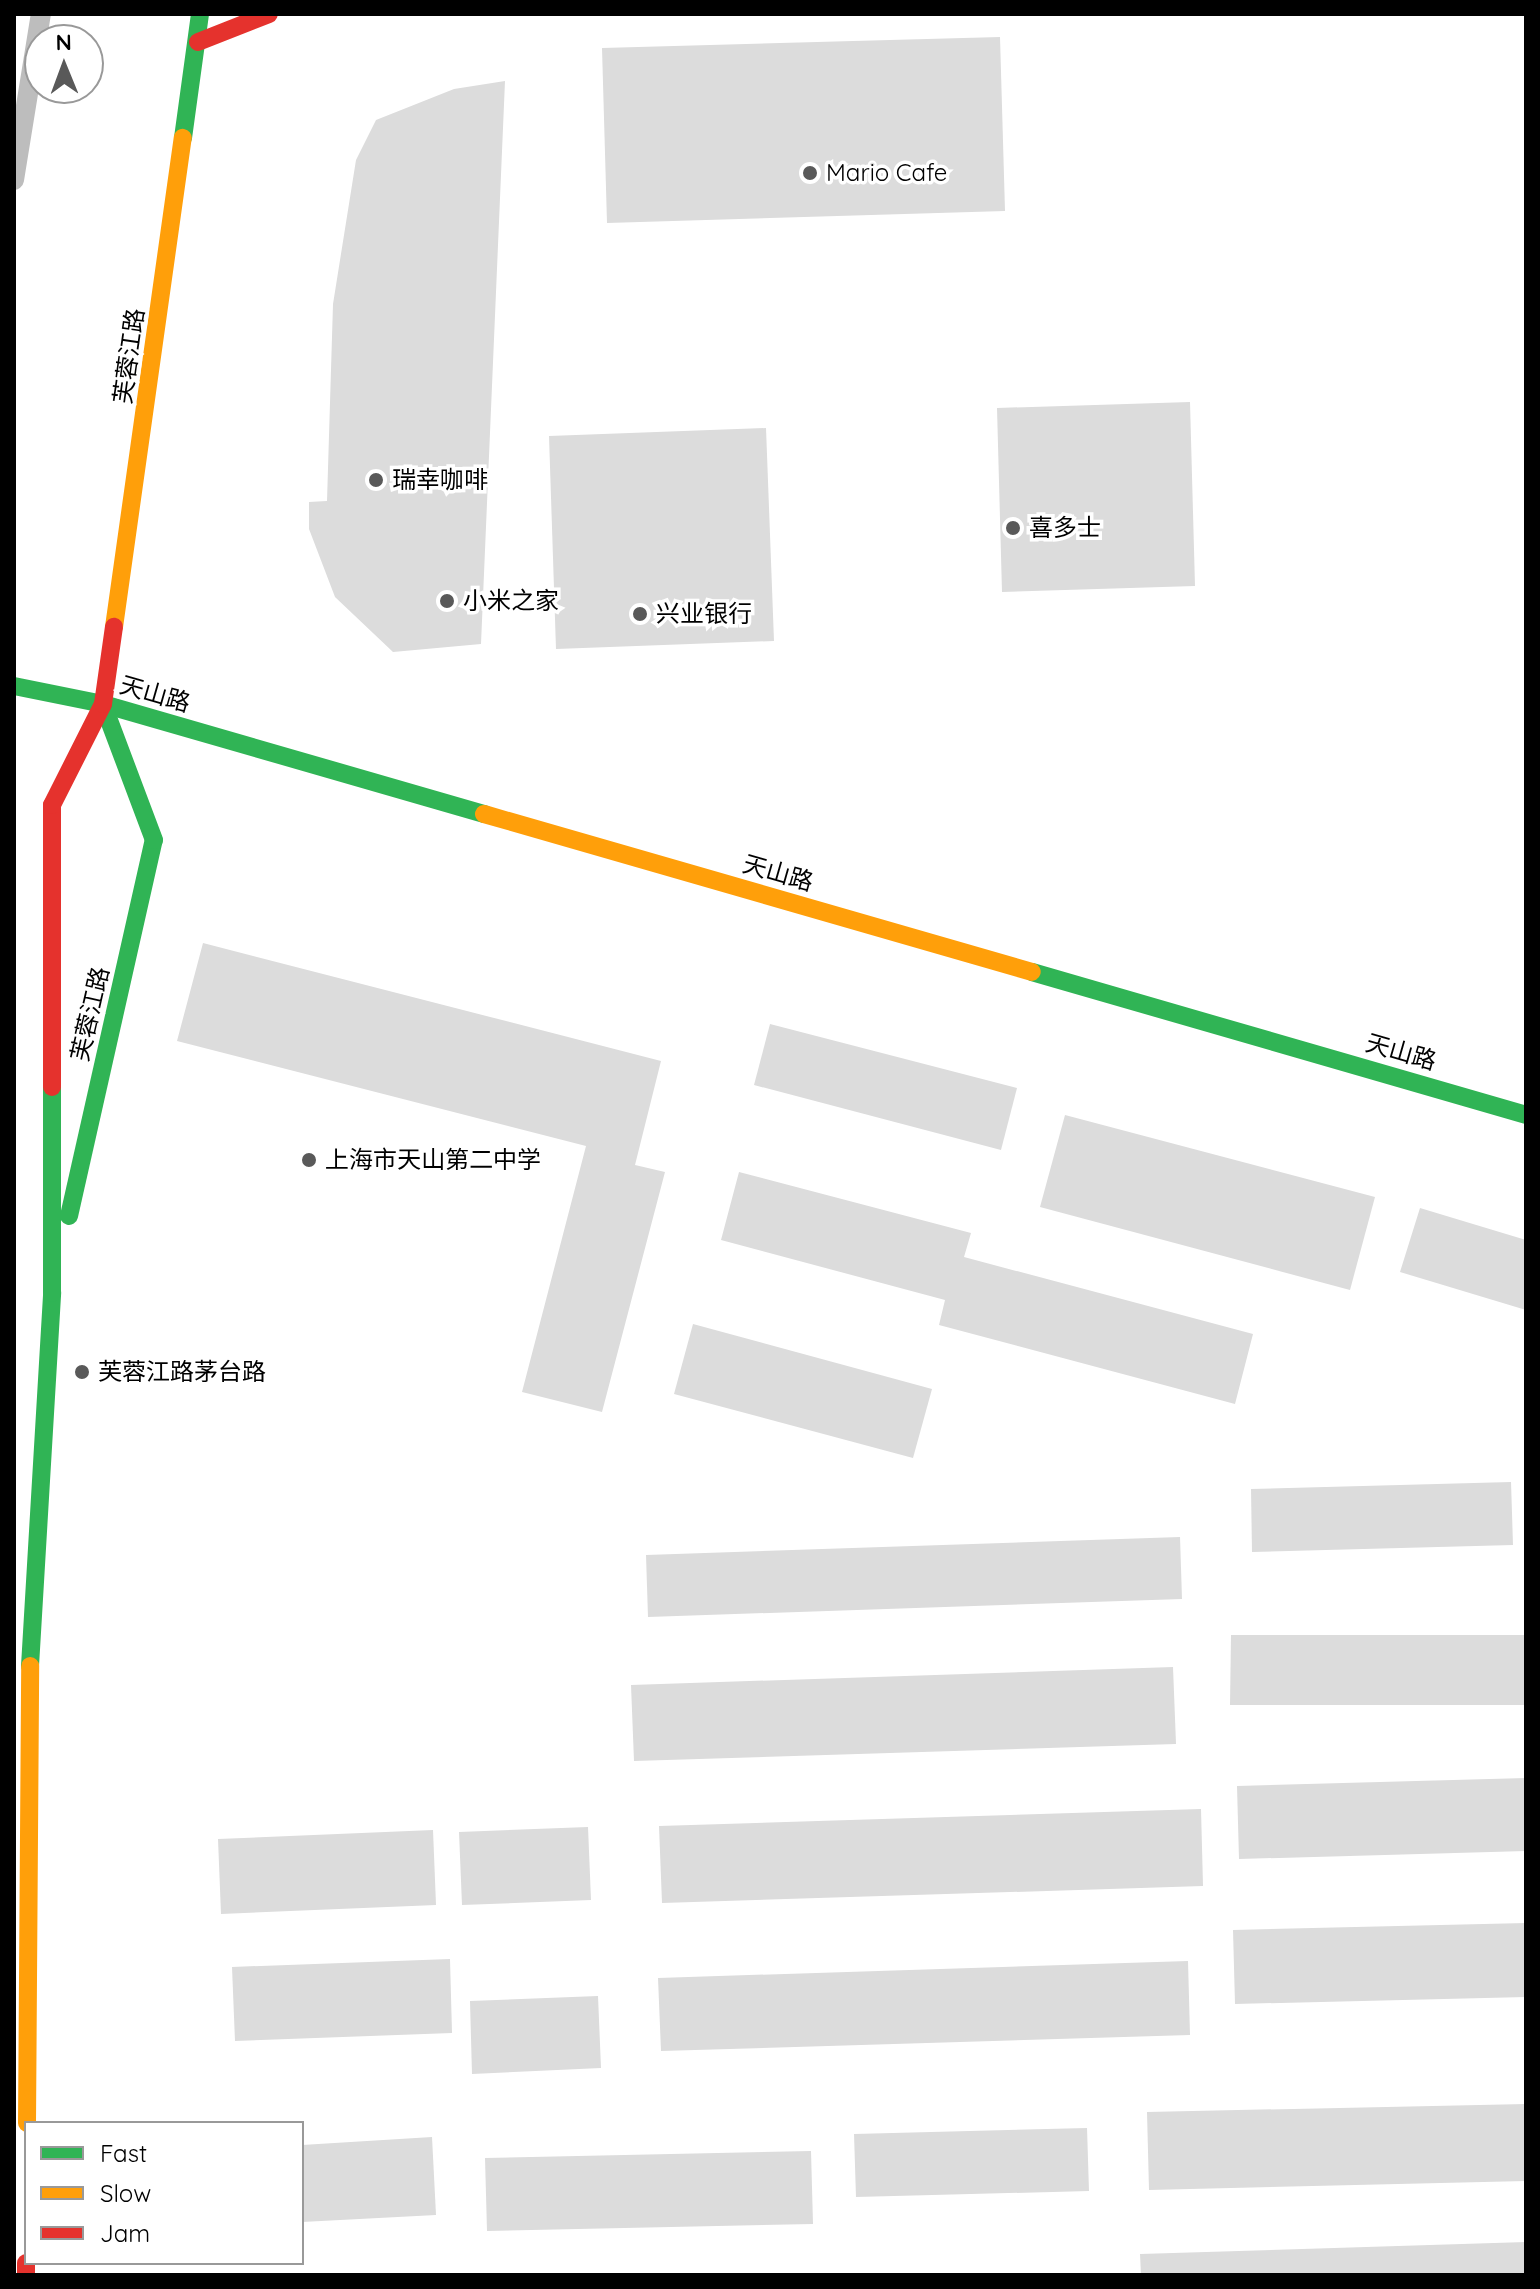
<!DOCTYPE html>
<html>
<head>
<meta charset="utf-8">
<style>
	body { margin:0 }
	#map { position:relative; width:1540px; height:2289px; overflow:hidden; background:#fff; font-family:Quicksand,"Noto Sans SC",sans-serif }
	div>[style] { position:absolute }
	.building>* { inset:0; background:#dcdcdc }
	.lane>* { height:20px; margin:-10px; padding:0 10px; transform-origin:10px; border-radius:10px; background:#bdbdbd }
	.fast>* { height:18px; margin:-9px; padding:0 9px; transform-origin:9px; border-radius:9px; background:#30b455 }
	.slow>* { height:18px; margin:-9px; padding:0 9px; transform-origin:9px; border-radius:9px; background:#ff9f0a }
	.jam>* { height:18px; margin:-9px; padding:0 9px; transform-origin:9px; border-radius:9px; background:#e5322d }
	.dots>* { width:22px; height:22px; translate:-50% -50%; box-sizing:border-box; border:4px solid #fff; border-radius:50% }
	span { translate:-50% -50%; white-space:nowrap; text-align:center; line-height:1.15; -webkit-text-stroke:7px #fff; paint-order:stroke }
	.poi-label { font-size:24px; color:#000 }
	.left { translate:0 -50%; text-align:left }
	.street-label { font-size:24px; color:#000 }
	.frame { position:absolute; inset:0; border:16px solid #000; pointer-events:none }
	.legend { position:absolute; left:24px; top:2121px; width:280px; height:144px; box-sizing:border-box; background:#fff; border:2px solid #999; margin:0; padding:10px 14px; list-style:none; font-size:24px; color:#000 }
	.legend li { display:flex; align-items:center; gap:16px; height:40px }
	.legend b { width:40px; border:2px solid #999 }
	.north { position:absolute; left:24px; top:24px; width:80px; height:80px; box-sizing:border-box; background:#fff; border:2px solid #999; border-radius:50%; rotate:359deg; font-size:22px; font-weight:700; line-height:32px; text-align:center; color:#000 }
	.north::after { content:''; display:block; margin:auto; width:28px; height:36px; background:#595959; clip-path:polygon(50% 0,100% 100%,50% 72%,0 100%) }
</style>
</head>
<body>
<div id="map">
	<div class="building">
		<i style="clip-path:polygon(1000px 37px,1005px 211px,607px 223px,602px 48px)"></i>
		<i style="clip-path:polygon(505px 81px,481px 644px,393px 652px,335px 597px,309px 529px,309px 502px,327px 501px,333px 304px,356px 160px,376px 120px,454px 89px)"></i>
		<i style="clip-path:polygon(1190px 402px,1195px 586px,1002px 592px,997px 408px)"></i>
		<i style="clip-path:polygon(766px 428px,774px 641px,556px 649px,549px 436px)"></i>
		<i style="clip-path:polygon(203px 943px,661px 1061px,635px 1165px,665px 1172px,602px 1412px,522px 1392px,586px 1146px,177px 1041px)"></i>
		<i style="clip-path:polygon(770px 1024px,1017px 1088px,1001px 1150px,754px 1085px)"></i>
		<i style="clip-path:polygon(1065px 1115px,1375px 1197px,1350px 1290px,1040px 1207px)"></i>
		<i style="clip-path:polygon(739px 1172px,971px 1233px,964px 1257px,1253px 1334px,1235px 1404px,939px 1325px,945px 1300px,721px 1240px)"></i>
		<i style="clip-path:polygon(1420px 1208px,1526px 1240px,1526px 1310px,1400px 1272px)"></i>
		<i style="clip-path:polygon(693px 1324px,932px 1389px,913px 1458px,674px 1394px)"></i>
		<i style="clip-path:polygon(1511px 1482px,1513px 1545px,1252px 1552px,1251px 1489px)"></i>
		<i style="clip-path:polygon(1180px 1537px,1182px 1599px,648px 1617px,646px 1555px)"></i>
		<i style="clip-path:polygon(1231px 1635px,1526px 1635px,1526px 1705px,1230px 1705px)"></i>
		<i style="clip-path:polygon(1173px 1667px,1176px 1744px,634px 1761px,631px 1685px)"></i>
		<i style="clip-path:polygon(1526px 1778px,1526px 1851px,1239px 1859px,1237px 1786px)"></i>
		<i style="clip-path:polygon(1201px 1809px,1203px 1886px,662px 1903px,659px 1826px)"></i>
		<i style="clip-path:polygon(588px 1827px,591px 1900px,462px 1905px,459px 1832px)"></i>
		<i style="clip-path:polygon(433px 1830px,436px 1905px,221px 1914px,218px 1839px)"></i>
		<i style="clip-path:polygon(1526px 1923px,1526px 1997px,1235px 2004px,1233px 1930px)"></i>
		<i style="clip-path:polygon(450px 1959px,452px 2033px,235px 2041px,232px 1967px)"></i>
		<i style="clip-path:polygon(1188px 1961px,1190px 2035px,661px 2051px,658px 1978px)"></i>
		<i style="clip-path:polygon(598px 1996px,601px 2068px,472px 2074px,470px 2001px)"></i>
		<i style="clip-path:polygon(1526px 2104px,1526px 2181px,1149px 2190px,1147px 2112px)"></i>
		<i style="clip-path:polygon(1087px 2128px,1089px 2191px,856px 2197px,854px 2134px)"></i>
		<i style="clip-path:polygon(432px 2137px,436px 2215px,302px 2222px,302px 2145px)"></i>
		<i style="clip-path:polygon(811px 2151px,813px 2224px,487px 2231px,485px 2158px)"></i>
		<i style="clip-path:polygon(1526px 2242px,1526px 2275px,1141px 2275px,1140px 2254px)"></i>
	</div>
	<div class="lane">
		<i style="left:14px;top:180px;width:168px;rotate:-80.8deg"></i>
	</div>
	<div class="fast">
		<i style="left:183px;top:138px;width:125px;rotate:-82.2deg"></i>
		<i style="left:14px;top:686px;width:91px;rotate:11.4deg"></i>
		<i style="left:103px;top:704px;width:397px;rotate:16.1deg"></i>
		<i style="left:1032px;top:972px;width:514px;rotate:16.14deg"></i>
		<i style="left:69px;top:1216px;width:385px;rotate:-77.3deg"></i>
		<i style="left:154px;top:840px;width:145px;rotate:-110.6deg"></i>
		<i style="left:30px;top:1666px;width:374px;rotate:-86.6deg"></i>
		<i style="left:52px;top:1293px;width:206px;rotate:-90deg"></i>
	</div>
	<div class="slow">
		<i style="left:114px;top:627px;width:494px;rotate:-82deg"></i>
		<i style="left:484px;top:814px;width:570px;rotate:16.08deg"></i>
		<i style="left:27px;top:2123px;width:457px;rotate:-89.6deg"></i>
	</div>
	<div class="jam">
		<i style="left:198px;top:42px;width:76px;rotate:-21.5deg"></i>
		<i style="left:52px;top:1087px;width:282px;rotate:-90deg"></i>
		<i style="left:52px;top:805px;width:113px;rotate:-63.2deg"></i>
		<i style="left:103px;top:704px;width:78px;rotate:-81.9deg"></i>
		<i style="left:26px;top:2263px;width:12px;rotate:90deg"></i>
	</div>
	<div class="dots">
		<i style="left:810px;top:173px;background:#595959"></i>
		<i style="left:376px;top:480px;background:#595959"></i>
		<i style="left:1013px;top:528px;background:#595959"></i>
		<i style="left:447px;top:601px;background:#595959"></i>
		<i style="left:640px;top:614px;background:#595959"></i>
		<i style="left:309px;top:1160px;background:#595959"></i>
		<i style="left:82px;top:1372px;background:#595959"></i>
	</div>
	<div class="poi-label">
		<span class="left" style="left:826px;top:173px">Mario Cafe</span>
		<span class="left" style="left:392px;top:480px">瑞幸咖啡</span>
		<span class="left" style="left:1029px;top:528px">喜多士</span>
		<span class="left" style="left:463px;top:601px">小米之家</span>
		<span class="left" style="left:656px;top:614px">兴业银行</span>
		<span class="left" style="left:325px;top:1160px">上海市天山第二中学</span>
		<span class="left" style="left:98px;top:1372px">芙蓉江路茅台路</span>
	</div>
	<div class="street-label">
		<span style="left:129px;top:356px;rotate:-82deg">芙蓉江路</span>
		<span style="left:155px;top:694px;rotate:16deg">天山路</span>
		<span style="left:778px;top:873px;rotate:16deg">天山路</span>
		<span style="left:90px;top:1014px;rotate:-77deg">芙蓉江路</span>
		<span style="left:1401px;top:1052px;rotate:16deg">天山路</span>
	</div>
	<div class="frame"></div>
	<ul class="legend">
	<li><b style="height:10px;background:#30b455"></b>Fast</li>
	<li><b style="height:10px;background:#ff9f0a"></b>Slow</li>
	<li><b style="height:10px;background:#e5322d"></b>Jam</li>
	</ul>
	<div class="north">N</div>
</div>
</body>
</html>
